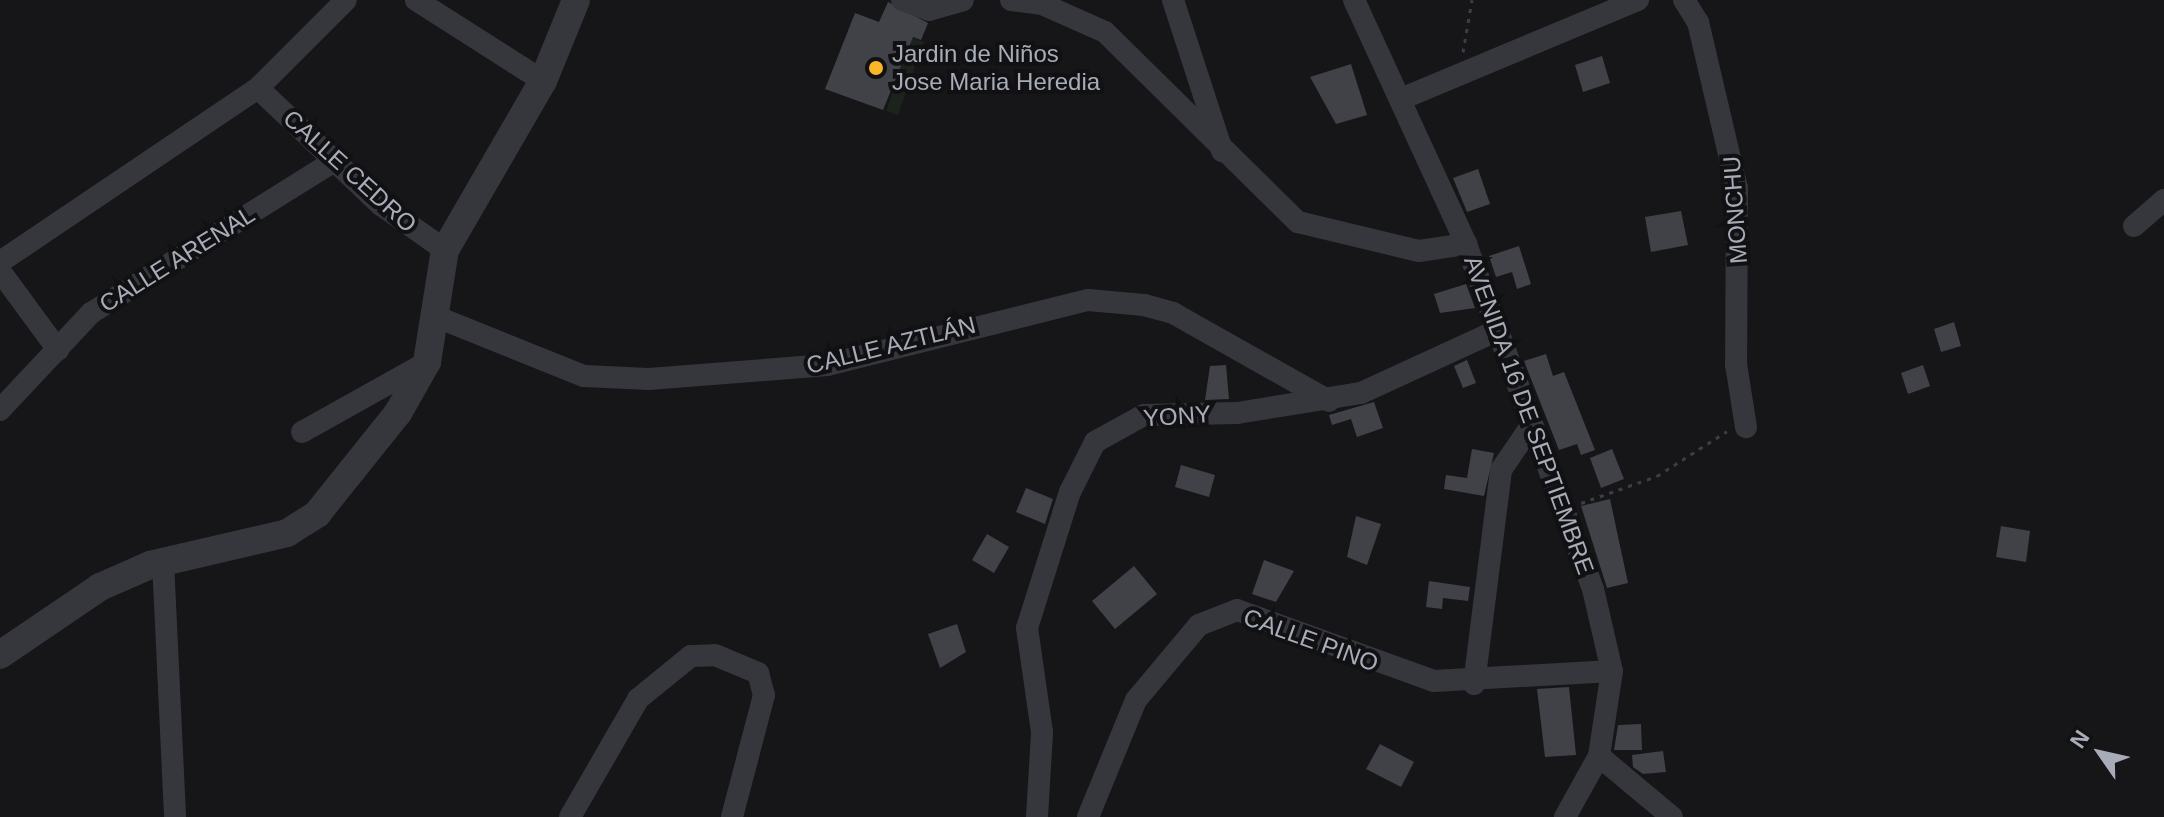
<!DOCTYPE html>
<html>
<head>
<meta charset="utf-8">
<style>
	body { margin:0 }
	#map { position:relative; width:2164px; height:817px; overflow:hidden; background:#161518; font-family:Arial,sans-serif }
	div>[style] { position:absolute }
	.green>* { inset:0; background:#1b231c }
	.building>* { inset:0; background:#414248 }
	.path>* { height:3px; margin-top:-1.5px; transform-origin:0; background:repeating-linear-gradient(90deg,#3c3e44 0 4px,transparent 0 10px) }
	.minor>* { height:22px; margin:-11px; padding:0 11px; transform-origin:11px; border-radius:11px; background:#36373d }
	.tertiary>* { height:28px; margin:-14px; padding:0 14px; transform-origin:14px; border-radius:14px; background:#36373d }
	.dots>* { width:22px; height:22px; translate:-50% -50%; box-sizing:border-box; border:4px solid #111113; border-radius:50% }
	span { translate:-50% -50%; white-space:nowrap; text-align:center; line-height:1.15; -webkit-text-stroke:8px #111113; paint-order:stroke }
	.poi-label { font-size:24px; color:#a7acb8 }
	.left { translate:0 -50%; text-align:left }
	.street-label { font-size:24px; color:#a7acb8 }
	.north { position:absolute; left:2060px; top:713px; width:80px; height:80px; -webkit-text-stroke:6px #111113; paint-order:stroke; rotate:304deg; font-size:22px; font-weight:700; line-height:32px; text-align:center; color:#a7acb8 }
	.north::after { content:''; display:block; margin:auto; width:28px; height:36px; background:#a7acb8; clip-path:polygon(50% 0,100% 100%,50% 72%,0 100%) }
</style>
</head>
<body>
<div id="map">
	<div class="green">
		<i style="clip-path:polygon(912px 38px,924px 42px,898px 115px,886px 111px)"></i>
	</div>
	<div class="building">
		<i style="clip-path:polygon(888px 2px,928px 23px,921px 40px,913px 37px,883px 110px,825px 89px,855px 13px,879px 22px)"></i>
		<i style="clip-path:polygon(1602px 56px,1610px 83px,1583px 92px,1575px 65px)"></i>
		<i style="clip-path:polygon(1351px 64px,1367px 115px,1336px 124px,1310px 77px)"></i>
		<i style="clip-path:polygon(1478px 169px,1490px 204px,1467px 212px,1453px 178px)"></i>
		<i style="clip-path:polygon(1681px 211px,1688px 245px,1651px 252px,1645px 217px)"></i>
		<i style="clip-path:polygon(1519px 246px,1531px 284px,1517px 289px,1512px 272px,1496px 277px,1489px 256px)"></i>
		<i style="clip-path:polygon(1466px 284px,1475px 308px,1440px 313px,1434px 294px)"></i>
		<i style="clip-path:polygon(1954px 322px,1961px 346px,1941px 352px,1934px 329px)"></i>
		<i style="clip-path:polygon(1546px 354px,1553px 376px,1564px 372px,1595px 450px,1581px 455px,1577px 444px,1559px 450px,1524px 361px)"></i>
		<i style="clip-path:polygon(1467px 360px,1476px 383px,1463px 388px,1454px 366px)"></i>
		<i style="clip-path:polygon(1226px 365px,1229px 399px,1205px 400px,1210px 366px)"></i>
		<i style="clip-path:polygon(1923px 365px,1930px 386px,1908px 394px,1901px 373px)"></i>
		<i style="clip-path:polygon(1374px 402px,1383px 428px,1357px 437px,1351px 419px,1332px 425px,1329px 415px)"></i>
		<i style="clip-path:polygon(1472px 449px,1494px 453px,1484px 496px,1444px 489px,1446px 475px,1467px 478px)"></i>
		<i style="clip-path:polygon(1612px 449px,1624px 479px,1601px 488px,1590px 458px)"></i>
		<i style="clip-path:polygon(1181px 465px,1215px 475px,1209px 497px,1175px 487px)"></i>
		<i style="clip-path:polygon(1026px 488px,1053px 499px,1045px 524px,1016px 512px)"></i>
		<i style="clip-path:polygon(1610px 499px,1628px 583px,1607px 588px,1581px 506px)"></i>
		<i style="clip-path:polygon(1356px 516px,1381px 524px,1367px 565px,1347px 557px)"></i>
		<i style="clip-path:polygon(2001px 526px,2030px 531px,2026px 562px,1996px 557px)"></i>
		<i style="clip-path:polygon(987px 534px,1009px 547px,994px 573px,972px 560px)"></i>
		<i style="clip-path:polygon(1264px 560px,1294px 571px,1276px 602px,1252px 594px)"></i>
		<i style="clip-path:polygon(1134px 566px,1157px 594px,1115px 629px,1092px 601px)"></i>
		<i style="clip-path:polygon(1429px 581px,1470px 587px,1468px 601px,1443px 598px,1442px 609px,1426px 607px)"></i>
		<i style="clip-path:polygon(957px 624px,966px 652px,940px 668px,928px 634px)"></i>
		<i style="clip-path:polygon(1569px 687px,1576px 755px,1545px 757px,1537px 689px)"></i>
		<i style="clip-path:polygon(1641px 724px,1642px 750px,1614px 750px,1618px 725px)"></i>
		<i style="clip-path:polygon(1380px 744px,1414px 762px,1401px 787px,1366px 769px)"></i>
		<i style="clip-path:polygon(1663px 751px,1666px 772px,1643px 774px,1633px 767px,1632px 755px)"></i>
	</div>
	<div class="path">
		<i style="left:1463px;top:52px;width:53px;rotate:-80.2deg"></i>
		<i style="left:1581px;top:503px;width:81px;rotate:-19.6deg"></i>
		<i style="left:1657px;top:476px;width:83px;rotate:-32.7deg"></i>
	</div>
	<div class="minor">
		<i style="left:416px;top:0;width:151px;rotate:32.5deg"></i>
		<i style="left:902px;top:0;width:29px;rotate:20deg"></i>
		<i style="left:929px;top:10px;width:35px;rotate:-16deg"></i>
		<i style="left:1011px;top:0;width:31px;rotate:7deg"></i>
		<i style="left:1042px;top:4px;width:69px;rotate:24deg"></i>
		<i style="left:1105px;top:32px;width:271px;rotate:44.6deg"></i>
		<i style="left:1298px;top:222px;width:124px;rotate:13.5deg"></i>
		<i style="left:1419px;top:251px;width:48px;rotate:-8.5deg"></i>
		<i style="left:1173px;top:0;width:159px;rotate:72deg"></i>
		<i style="left:1354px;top:0;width:268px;rotate:65.3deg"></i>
		<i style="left:1466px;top:244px;width:368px;rotate:69.8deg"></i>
		<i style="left:1593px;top:589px;width:84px;rotate:77deg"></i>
		<i style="left:1612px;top:671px;width:86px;rotate:98.7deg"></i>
		<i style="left:1599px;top:756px;width:95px;rotate:39.9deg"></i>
		<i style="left:1684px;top:0;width:26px;rotate:58deg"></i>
		<i style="left:1698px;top:22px;width:171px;rotate:76.8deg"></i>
		<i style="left:1737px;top:188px;width:176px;rotate:90.3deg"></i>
		<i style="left:1736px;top:364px;width:64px;rotate:81deg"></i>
		<i style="left:258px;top:88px;width:170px;rotate:43.6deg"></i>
		<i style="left:381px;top:205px;width:78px;rotate:35.1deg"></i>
		<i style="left:1401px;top:99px;width:257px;rotate:-22.7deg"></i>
		<i style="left:2134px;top:226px;width:40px;rotate:-41deg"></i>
		<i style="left:0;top:262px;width:311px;rotate:-34deg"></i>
		<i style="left:258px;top:88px;width:124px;rotate:-45deg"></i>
		<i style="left:0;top:271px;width:98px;rotate:53.7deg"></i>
		<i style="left:437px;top:317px;width:158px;rotate:21.9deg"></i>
		<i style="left:584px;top:376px;width:65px;rotate:2.6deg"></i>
		<i style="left:649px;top:379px;width:179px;rotate:-4.5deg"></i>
		<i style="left:827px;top:365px;width:269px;rotate:-14deg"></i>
		<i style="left:1088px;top:300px;width:56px;rotate:5.1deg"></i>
		<i style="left:1144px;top:305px;width:30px;rotate:15deg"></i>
		<i style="left:1173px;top:313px;width:179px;rotate:29.4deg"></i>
		<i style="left:0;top:410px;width:133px;rotate:-46.8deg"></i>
		<i style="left:91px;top:313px;width:289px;rotate:-32deg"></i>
		<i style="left:302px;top:432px;width:143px;rotate:-29.2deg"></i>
		<i style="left:163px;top:561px;width:256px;rotate:87.3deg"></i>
		<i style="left:1474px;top:684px;width:216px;rotate:-82.8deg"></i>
		<i style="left:1501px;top:470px;width:53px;rotate:-55.7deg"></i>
		<i style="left:570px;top:817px;width:136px;rotate:-60deg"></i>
		<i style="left:638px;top:699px;width:68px;rotate:-39.1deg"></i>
		<i style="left:691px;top:656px;width:24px;rotate:-2deg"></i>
		<i style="left:715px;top:655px;width:47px;rotate:22.7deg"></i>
		<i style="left:758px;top:673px;width:23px;rotate:75deg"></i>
		<i style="left:764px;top:695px;width:126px;rotate:104.7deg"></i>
		<i style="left:1037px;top:817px;width:85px;rotate:-86.6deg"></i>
		<i style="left:1042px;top:732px;width:105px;rotate:-98.2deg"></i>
		<i style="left:1027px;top:628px;width:143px;rotate:-72.5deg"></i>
		<i style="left:1070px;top:492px;width:56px;rotate:-63.4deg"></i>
		<i style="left:1095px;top:442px;width:56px;rotate:-28.9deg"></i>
		<i style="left:1144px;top:415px;width:93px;rotate:-1.2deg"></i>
		<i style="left:1237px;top:413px;width:126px;rotate:-9.2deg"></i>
		<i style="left:1361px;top:393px;width:149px;rotate:-24.7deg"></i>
		<i style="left:1088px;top:817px;width:126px;rotate:-67.7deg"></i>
		<i style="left:1136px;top:700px;width:98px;rotate:-50deg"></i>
		<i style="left:1199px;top:625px;width:41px;rotate:-21.5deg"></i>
		<i style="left:1237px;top:610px;width:209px;rotate:19.8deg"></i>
		<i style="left:1434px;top:681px;width:178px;rotate:-3.2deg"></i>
		<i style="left:1565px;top:817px;width:70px;rotate:-60.9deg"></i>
	</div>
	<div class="tertiary">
		<i style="left:0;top:655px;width:121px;rotate:-34.2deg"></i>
		<i style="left:100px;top:587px;width:55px;rotate:-23.7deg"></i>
		<i style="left:150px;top:565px;width:141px;rotate:-13.1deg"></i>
		<i style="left:287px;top:533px;width:36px;rotate:-32deg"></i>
		<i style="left:317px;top:514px;width:129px;rotate:-51.3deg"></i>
		<i style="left:398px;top:413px;width:59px;rotate:-60.4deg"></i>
		<i style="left:427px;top:362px;width:113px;rotate:-80.9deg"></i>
		<i style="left:445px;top:250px;width:195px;rotate:-59.9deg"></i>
		<i style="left:543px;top:81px;width:87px;rotate:-67.8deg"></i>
	</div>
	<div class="dots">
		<i style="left:876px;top:68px;background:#fbb52b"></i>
	</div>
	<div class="poi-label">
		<span class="left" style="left:892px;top:68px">Jardin de Niños<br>Jose Maria Heredia</span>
	</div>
	<div class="street-label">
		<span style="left:350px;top:171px;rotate:42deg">CALLE CEDRO</span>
		<span style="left:1735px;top:210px;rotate:-94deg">MONCHU</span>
		<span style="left:177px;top:259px;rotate:-32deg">CALLE ARENAL</span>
		<span style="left:891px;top:345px;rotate:-14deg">CALLE AZTLÁN</span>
		<span style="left:1529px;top:415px;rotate:70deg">AVENIDA 16 DE SEPTIEMBRE</span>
		<span style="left:1177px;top:416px;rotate:-4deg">YONY</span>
		<span style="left:1311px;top:640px;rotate:20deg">CALLE PINO</span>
	</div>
	<div class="north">N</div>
</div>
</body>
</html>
